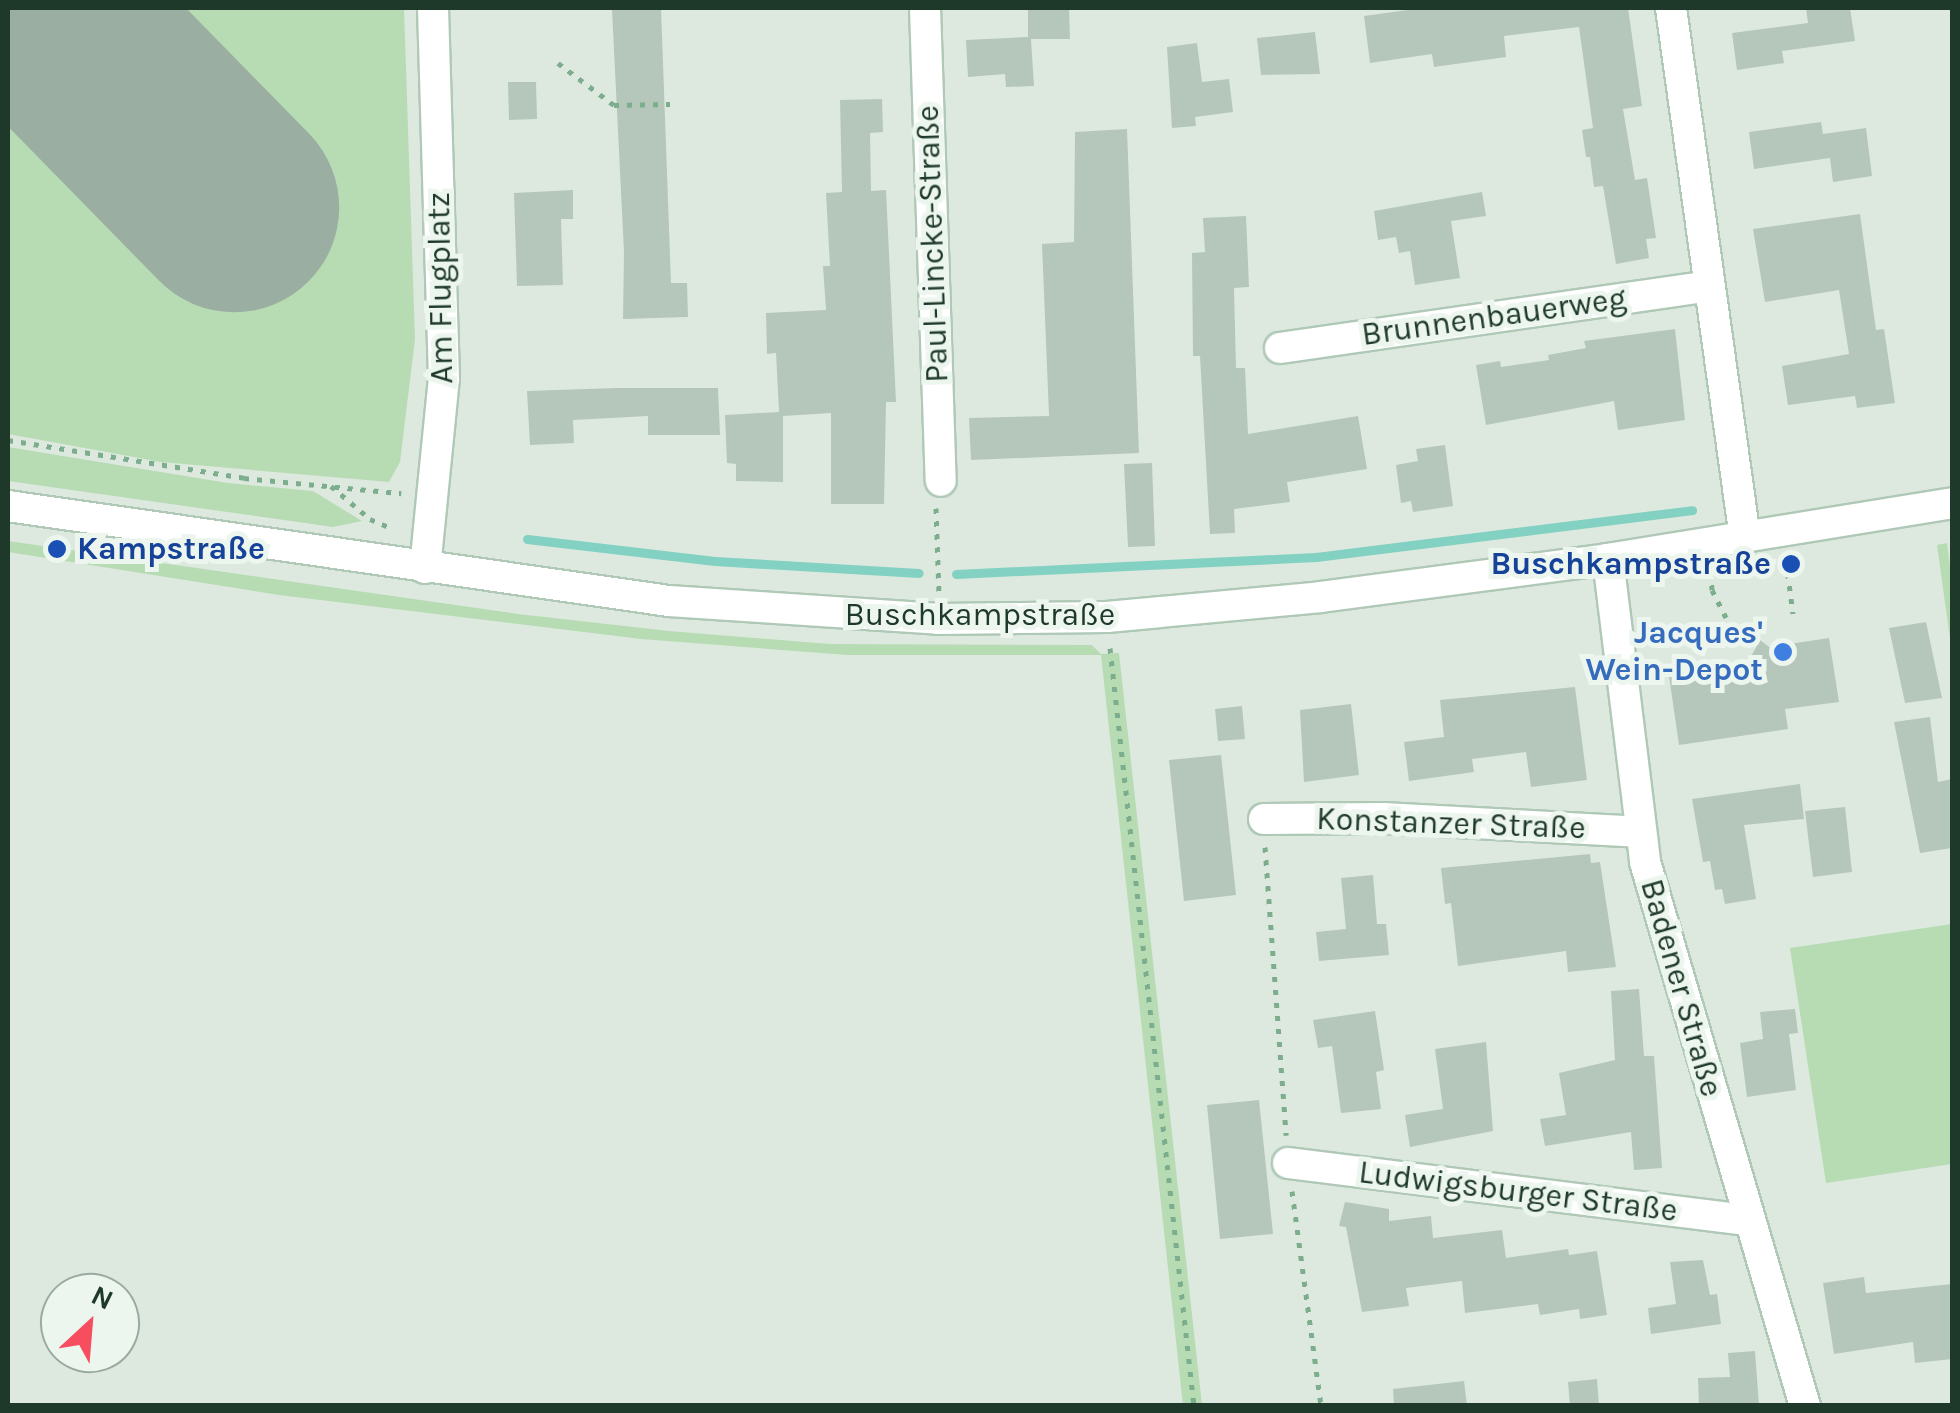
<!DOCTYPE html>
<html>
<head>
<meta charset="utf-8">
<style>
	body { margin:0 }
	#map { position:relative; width:1960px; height:1413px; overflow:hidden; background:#dde9df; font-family:Karla,sans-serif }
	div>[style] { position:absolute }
	.green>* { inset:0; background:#b7dcb4 }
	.stream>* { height:9px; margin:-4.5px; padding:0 4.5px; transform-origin:4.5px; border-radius:4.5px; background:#82d1c2 }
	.runway>* { height:210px; margin:-105px; padding:0 105px; transform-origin:105px; border-radius:105px; background:#9aafa1 }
	.building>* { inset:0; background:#b5c7ba }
	.path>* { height:5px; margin-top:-2.5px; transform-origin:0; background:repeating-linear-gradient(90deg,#7cae8d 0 5px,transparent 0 13px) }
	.roads { filter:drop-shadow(2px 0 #b0c9b7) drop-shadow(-2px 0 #b0c9b7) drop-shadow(0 2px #b0c9b7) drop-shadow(0 -2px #b0c9b7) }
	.minor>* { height:30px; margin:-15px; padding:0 15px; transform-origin:15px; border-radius:15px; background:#fff }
	.secondary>* { height:30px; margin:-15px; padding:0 15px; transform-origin:15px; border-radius:15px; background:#fff }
	.dots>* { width:28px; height:28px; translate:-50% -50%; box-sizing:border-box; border:5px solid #edf6ee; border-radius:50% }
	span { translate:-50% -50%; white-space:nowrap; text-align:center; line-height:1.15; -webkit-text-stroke:10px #edf6ee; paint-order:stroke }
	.street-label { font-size:32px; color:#1e3929 }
	.transit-label { font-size:32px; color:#164399; font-weight:700 }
	.left { translate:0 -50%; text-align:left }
	.right { translate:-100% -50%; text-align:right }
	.shop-label { font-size:32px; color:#366cbe; font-weight:700 }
	.frame { position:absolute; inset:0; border:10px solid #1e3929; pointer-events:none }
	.north { position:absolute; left:40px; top:1273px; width:100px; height:100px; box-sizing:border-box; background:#edf6ee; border:2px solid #9aaa9f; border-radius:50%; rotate:26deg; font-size:28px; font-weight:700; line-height:40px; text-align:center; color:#1e3929 }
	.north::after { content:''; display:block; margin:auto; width:35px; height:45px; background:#f64e5e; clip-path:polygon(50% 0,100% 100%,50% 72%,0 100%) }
</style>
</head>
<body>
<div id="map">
	<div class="green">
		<i style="clip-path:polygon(8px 8px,404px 8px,415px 339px,400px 462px,389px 482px,161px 462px,8px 434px)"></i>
		<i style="clip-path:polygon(8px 447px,228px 483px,313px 491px,362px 521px,333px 527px,8px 481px)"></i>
		<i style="clip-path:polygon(8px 541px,518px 614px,669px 631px,830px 644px,1092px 645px,1101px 654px,1119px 653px,1202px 1405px,1183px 1405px,1101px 655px,847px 655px,641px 639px,279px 595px,8px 552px)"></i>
		<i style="clip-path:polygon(1947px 543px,1952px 581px,1952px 653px,1937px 545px)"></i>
		<i style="clip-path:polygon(1952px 924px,1952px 1164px,1826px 1183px,1790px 948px)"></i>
	</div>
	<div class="stream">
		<i style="left:527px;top:539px;width:189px;rotate:6.7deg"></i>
		<i style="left:715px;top:561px;width:204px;rotate:3.4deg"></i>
		<i style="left:956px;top:574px;width:360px;rotate:-2.7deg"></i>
		<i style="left:1316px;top:557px;width:379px;rotate:-7.1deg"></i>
	</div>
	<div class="runway">
		<i style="left:39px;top:8px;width:279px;rotate:45.6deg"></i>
	</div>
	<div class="building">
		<i style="clip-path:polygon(661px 8px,671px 283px,687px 283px,688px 317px,623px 319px,624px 252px,612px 10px)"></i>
		<i style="clip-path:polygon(1028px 8px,1069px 8px,1070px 39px,1031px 39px,1034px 86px,1006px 87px,1005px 74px,968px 77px,966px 40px,1028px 37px)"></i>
		<i style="clip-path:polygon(1422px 8px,1628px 8px,1642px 106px,1623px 109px,1635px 180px,1647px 178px,1656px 238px,1646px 239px,1649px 258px,1616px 264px,1603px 186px,1594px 187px,1590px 157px,1586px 157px,1582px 130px,1593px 128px,1579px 27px,1504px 36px,1506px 57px,1434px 67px,1432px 54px,1370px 63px,1364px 16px)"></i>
		<i style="clip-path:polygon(1806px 8px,1850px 8px,1855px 41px,1782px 51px,1784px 63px,1737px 70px,1732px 33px,1808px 23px)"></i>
		<i style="clip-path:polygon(1315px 32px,1320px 74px,1261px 75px,1257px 38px)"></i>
		<i style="clip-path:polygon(1197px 43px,1202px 82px,1229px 79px,1233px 112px,1195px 117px,1196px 126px,1172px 128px,1167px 47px)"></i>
		<i style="clip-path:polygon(508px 82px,536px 82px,537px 119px,509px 120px)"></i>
		<i style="clip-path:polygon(882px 99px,883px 132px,870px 133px,871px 191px,886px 190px,896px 402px,886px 402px,884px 504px,831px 504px,831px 413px,783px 416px,783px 482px,736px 481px,736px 464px,727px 463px,725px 415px,779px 412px,776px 353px,767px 354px,766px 313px,826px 310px,823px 266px,830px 266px,826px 193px,842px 192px,840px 100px)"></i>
		<i style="clip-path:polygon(1821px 122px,1823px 134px,1866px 128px,1872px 176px,1833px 182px,1830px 158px,1754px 169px,1749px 132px)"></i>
		<i style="clip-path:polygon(1127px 129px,1139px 453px,971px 460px,969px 418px,1049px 416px,1042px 244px,1074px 242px,1075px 132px)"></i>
		<i style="clip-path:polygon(573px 190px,573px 219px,561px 219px,563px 285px,517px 286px,514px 193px)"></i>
		<i style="clip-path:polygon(1482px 192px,1486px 216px,1451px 221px,1460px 278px,1415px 285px,1410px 251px,1399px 253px,1396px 237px,1378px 240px,1374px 211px)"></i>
		<i style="clip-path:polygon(1860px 214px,1876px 330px,1884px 329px,1895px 403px,1857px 408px,1855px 396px,1788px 405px,1782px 366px,1849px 354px,1839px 290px,1765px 302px,1753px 229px)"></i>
		<i style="clip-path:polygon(1246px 216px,1249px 287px,1234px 288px,1236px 368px,1245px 368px,1248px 434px,1358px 416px,1367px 469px,1287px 482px,1290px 502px,1234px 509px,1235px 533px,1210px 534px,1200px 356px,1193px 356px,1192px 253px,1205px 252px,1203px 218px)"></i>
		<i style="clip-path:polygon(1675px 329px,1685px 420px,1618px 430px,1614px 401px,1486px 425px,1476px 365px,1500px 361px,1501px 367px,1549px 360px,1548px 355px,1586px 348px,1584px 341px)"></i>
		<i style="clip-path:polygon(616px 388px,718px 388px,720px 435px,648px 435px,648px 416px,573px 420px,574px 443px,530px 445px,527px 391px)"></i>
		<i style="clip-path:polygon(1445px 445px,1453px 506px,1413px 512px,1411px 501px,1401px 503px,1396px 465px,1418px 461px,1416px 449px)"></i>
		<i style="clip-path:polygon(1152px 463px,1155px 546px,1128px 547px,1124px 464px)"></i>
		<i style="clip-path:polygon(1926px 622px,1942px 698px,1905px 703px,1889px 628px)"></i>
		<i style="clip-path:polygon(1829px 638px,1839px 702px,1785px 709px,1788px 729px,1679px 745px,1669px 676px,1747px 664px,1760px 640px,1769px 647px)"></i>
		<i style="clip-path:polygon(1575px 687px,1587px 780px,1531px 787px,1526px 752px,1472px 759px,1474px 772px,1409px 781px,1404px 742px,1444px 737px,1440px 700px)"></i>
		<i style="clip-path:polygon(1351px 704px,1359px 775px,1304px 782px,1300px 710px)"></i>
		<i style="clip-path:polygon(1242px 706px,1245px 739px,1218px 741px,1215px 709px)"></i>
		<i style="clip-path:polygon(1930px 717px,1938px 782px,1952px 779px,1952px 848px,1920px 853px,1894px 722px)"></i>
		<i style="clip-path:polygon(1221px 755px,1236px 895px,1184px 901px,1169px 760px)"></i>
		<i style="clip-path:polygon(1800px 784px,1804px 819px,1744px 825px,1756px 899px,1725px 904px,1722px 889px,1715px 890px,1710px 861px,1703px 862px,1692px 799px)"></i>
		<i style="clip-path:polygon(1845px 807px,1852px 872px,1813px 877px,1805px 811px)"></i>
		<i style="clip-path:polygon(1590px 854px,1591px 863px,1600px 862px,1616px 967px,1568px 972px,1566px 951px,1458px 966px,1451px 903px,1445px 904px,1441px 868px)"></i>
		<i style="clip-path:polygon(1373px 875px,1377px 924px,1386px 924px,1389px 955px,1319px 961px,1316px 932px,1346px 929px,1341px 878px)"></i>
		<i style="clip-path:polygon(1639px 989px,1644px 1056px,1654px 1056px,1662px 1168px,1634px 1170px,1631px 1132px,1545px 1146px,1540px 1119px,1566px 1115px,1559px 1073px,1615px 1060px,1611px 991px)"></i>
		<i style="clip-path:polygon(1795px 1009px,1798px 1033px,1789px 1034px,1796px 1090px,1747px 1097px,1740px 1043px,1763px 1039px,1760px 1012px)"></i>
		<i style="clip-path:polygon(1375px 1011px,1384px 1070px,1376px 1072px,1381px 1109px,1341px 1113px,1332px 1046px,1318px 1048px,1313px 1020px)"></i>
		<i style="clip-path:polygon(1486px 1042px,1493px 1131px,1410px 1147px,1405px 1115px,1443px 1109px,1435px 1049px)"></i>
		<i style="clip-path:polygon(1259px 1100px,1273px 1234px,1220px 1239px,1207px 1105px)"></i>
		<i style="clip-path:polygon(1345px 1202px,1389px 1209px,1389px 1221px,1431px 1216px,1433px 1238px,1502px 1230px,1506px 1258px,1568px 1249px,1569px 1255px,1597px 1251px,1607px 1315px,1580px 1319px,1579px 1309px,1540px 1315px,1538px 1304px,1465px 1313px,1462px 1281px,1406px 1288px,1409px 1306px,1362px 1312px,1346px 1227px,1339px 1226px)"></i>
		<i style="clip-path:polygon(1703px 1260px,1710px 1295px,1717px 1294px,1721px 1324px,1651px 1334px,1648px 1308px,1676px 1304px,1670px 1262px)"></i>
		<i style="clip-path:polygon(1864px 1277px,1866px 1293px,1952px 1284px,1952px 1359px,1915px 1363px,1913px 1342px,1834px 1354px,1823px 1283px)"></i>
		<i style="clip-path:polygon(1755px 1351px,1759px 1406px,1699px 1406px,1698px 1378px,1730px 1377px,1728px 1353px)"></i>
		<i style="clip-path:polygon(1597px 1379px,1599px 1406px,1570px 1406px,1568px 1382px)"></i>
		<i style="clip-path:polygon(1464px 1381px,1467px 1406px,1394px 1406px,1393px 1389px)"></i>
	</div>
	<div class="path">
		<i style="left:558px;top:63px;width:70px;rotate:36.9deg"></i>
		<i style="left:614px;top:105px;width:56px;rotate:-1deg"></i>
		<i style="left:8px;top:440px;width:239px;rotate:9.1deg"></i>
		<i style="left:244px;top:478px;width:158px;rotate:5.5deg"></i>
		<i style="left:331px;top:486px;width:51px;rotate:40.2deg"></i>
		<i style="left:370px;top:519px;width:21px;rotate:23deg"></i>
		<i style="left:936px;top:508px;width:84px;rotate:88deg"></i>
		<i style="left:1786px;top:560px;width:54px;rotate:82.6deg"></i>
		<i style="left:1711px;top:572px;width:18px;rotate:87deg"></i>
		<i style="left:1712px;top:590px;width:39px;rotate:63deg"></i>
		<i style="left:1110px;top:648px;width:763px;rotate:83.68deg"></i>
		<i style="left:1265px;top:847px;width:289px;rotate:85.8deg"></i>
		<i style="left:1292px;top:1191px;width:217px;rotate:82.3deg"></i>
	</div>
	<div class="roads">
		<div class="minor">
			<i style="left:925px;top:8px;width:473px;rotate:88.1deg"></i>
			<i style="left:1671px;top:8px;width:535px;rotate:82.05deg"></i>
			<i style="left:1280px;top:348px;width:433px;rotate:-8.2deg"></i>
			<i style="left:1608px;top:559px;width:305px;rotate:83deg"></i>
			<i style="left:1645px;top:862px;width:567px;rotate:73.61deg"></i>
			<i style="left:425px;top:568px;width:190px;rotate:-84.3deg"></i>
			<i style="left:444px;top:379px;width:371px;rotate:-91.7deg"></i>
			<i style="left:1264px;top:819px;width:119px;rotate:-0.5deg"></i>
			<i style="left:1383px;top:818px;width:255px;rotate:3.1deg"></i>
			<i style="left:1288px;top:1163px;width:464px;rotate:7.1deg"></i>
		</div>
		<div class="secondary">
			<i style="left:8px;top:506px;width:668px;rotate:8.18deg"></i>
			<i style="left:669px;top:601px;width:270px;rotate:3.8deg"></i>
			<i style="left:938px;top:619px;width:169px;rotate:-0.7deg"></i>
			<i style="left:1107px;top:617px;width:215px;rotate:-5.3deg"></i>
			<i style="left:1321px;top:597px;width:290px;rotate:-7.5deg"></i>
			<i style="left:1608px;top:559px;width:349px;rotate:-9.2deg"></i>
		</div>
	</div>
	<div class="dots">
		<i style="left:57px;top:549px;background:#1a4fb4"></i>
		<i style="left:1791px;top:564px;background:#1a4fb4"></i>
		<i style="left:1783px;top:652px;background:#3f7fe0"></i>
	</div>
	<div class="street-label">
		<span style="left:933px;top:244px;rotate:-92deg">Paul-Lincke-Straße</span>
		<span style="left:441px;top:288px;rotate:-91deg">Am Flugplatz</span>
		<span style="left:1494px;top:317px;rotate:-8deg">Brunnenbauerweg</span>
		<span style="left:980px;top:615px">Buschkampstraße</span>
		<span style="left:1451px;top:824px;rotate:2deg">Konstanzer Straße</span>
		<span style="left:1681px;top:988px;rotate:74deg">Badener Straße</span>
		<span style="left:1518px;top:1192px;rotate:7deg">Ludwigsburger Straße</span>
	</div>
	<div class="transit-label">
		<span class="left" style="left:77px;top:549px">Kampstraße</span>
		<span class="right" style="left:1771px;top:564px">Buschkampstraße</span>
	</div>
	<div class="shop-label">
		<span class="right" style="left:1763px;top:652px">Jacques'<br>Wein-Depot</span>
	</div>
	<div class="frame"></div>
	<div class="north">N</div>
</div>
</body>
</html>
